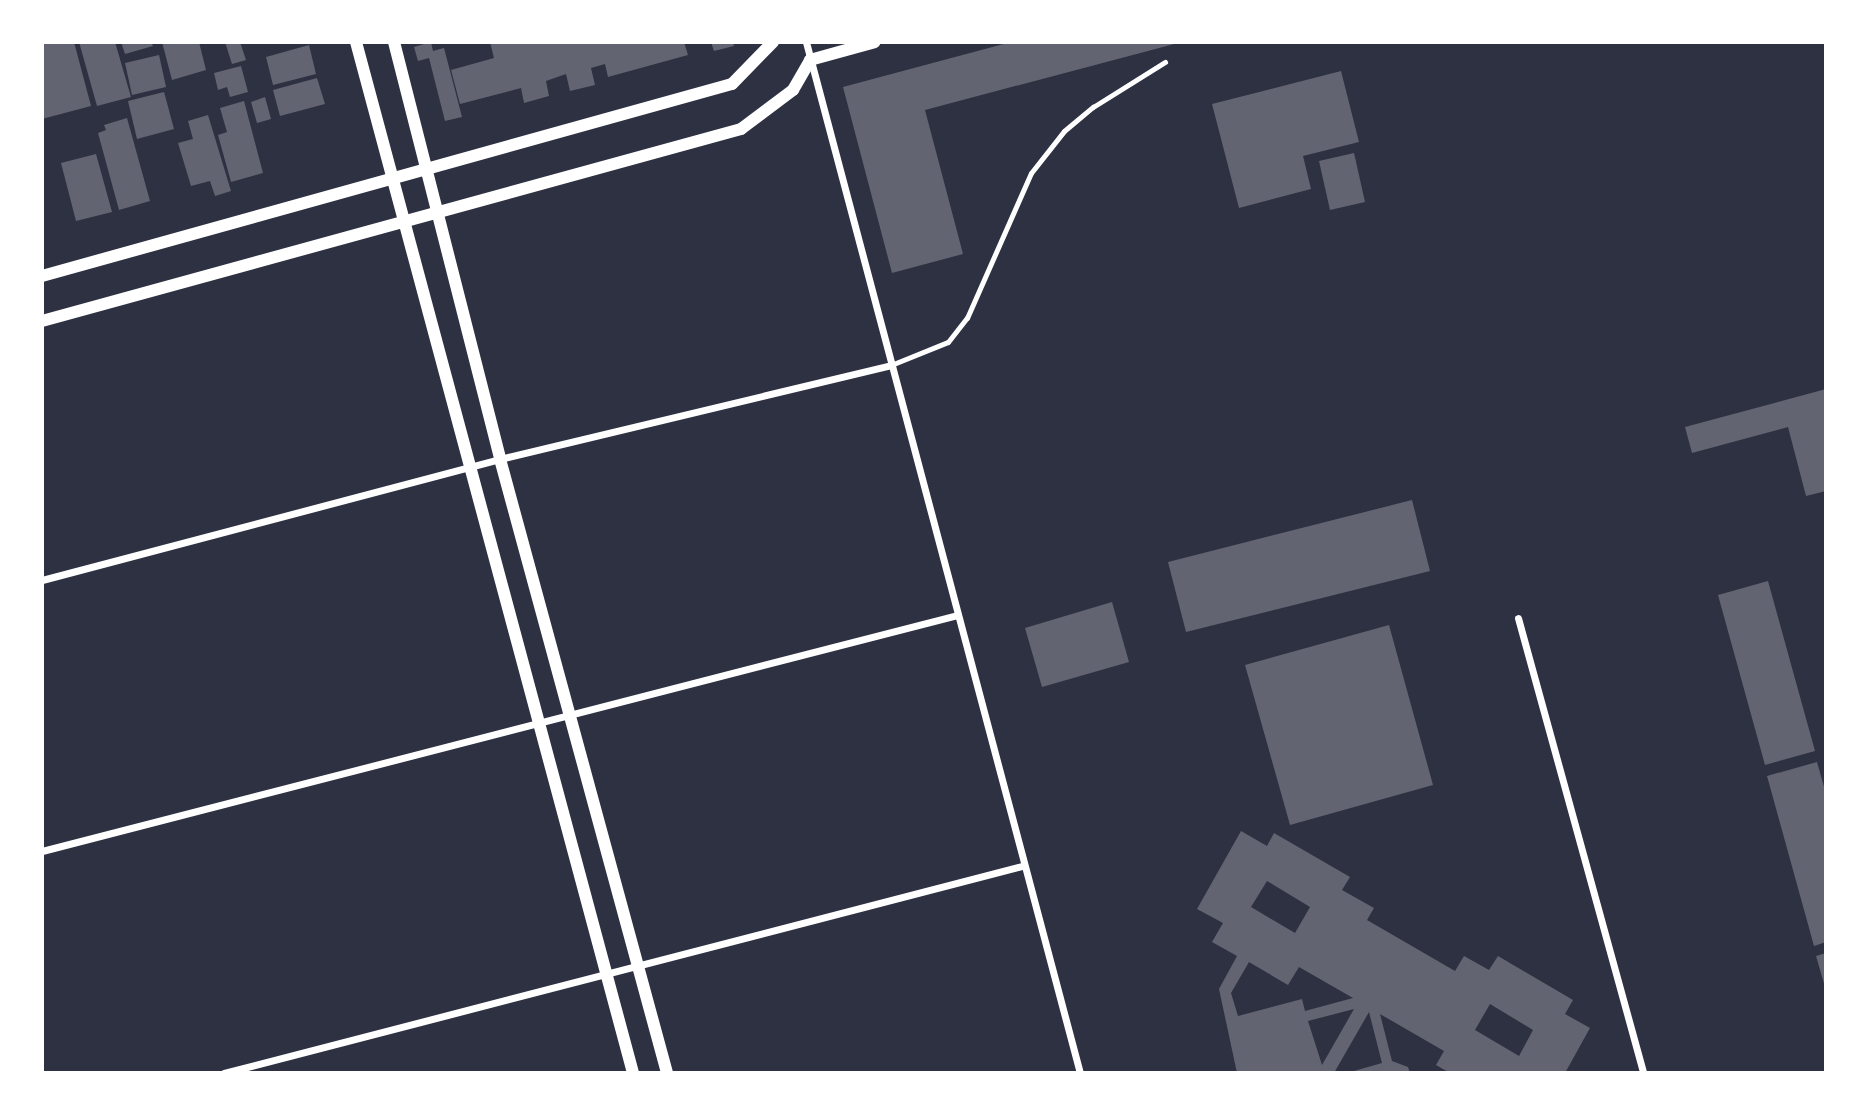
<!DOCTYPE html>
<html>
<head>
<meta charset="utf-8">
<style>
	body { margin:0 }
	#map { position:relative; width:1868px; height:1115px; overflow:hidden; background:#2d3142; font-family:Georgia,serif }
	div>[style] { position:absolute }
	.building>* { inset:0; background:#626471 }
	.service>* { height:5px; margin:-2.5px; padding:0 2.5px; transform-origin:2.5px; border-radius:2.5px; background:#fff }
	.minor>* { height:7px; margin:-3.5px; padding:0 3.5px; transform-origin:3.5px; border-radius:3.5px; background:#fff }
	.tertiary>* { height:12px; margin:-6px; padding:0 6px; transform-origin:6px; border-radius:6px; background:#fff }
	span { translate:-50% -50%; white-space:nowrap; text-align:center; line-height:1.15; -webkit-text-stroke:7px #fff; paint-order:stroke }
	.frame { position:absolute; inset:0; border:44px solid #fff; pointer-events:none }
</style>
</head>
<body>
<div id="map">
	<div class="building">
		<i style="clip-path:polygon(42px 42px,74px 42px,91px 106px,42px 119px)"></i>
		<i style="clip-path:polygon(79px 42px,115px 42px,131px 97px,97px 106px)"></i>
		<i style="clip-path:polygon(121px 42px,151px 42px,153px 46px,125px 54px)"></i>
		<i style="clip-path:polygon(162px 42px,199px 42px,206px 70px,172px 80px)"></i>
		<i style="clip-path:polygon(225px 42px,240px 42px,246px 60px,232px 64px)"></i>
		<i style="clip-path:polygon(431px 42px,433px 51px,444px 48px,462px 117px,445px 121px,429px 58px,418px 61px,414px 47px)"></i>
		<i style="clip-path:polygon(490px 42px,684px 42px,688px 55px,608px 77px,605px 64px,591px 68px,595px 85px,570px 91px,566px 74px,546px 81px,549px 96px,524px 103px,521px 88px,460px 104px,451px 70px,494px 58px)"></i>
		<i style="clip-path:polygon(711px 42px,733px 42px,734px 46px,714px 51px)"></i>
		<i style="clip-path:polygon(1011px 42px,1178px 43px,925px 110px,963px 254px,892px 273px,843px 87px)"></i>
		<i style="clip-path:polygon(309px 45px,316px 74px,273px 85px,266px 57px)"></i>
		<i style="clip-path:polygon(159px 55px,166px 87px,132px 95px,125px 63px)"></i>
		<i style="clip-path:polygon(241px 66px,248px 92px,230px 97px,227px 87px,218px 90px,214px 73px)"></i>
		<i style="clip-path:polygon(1341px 71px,1359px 142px,1303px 156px,1311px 189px,1239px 208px,1212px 104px)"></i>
		<i style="clip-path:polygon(317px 78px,325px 104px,280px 116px,273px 90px)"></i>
		<i style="clip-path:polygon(164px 92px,174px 129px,137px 139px,128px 101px)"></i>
		<i style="clip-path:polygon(265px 97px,271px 119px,257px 123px,251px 102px)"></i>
		<i style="clip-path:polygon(244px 101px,263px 173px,231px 182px,218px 135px,227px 132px,220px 108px)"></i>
		<i style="clip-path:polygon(208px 115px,231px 191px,215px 196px,210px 181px,191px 186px,178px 143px,193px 139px,188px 121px)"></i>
		<i style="clip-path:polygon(127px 118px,150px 201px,119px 210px,98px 133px,106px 130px,104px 125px)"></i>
		<i style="clip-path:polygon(1354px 153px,1365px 202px,1330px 210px,1319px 161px)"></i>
		<i style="clip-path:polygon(96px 154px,112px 212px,76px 221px,61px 163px)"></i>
		<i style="clip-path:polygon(1826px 389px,1826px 491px,1806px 496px,1788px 427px,1692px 453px,1685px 427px)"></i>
		<i style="clip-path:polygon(1412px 500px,1430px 571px,1186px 632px,1168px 562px)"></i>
		<i style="clip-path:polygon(1768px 581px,1815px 751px,1765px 765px,1718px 595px)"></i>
		<i style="clip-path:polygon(1112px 602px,1129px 662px,1042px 687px,1025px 628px)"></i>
		<i style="clip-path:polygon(1389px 625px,1433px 785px,1290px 825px,1245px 665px)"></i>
		<i style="clip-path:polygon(1817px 762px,1826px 794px,1826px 942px,1814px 946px,1767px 776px)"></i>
		<i style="clip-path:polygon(evenodd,1241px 831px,1267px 846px,1274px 833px,1350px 877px,1342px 890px,1374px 908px,1367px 920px,1455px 971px,1464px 956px,1489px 970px,1498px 956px,1573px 1000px,1565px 1014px,1590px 1028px,1565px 1073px,1450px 1073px,1436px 1065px,1444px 1051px,1380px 1014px,1392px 1061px,1408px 1067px,1410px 1073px,1347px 1073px,1382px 1063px,1369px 1012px,1334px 1073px,1237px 1073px,1219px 989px,1237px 956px,1212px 942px,1223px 923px,1197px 909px,1241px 831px,1267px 881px,1310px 907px,1295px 933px,1251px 907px,1267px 881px,1241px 831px,1249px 962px,1288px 985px,1299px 967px,1353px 998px,1305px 1011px,1302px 999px,1238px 1016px,1231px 993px,1249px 962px,1241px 831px,1490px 1004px,1533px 1030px,1519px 1056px,1475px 1030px,1490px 1004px,1241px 831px,1354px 1009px,1322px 1065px,1308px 1021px,1354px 1009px)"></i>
		<i style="clip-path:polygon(1826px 953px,1826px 987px,1825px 987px,1816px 956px)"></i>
	</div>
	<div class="service">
		<i style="left:891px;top:365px;width:61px;rotate:-22deg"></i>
		<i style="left:948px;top:342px;width:31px;rotate:-52deg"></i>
		<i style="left:967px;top:318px;width:158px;rotate:-66.2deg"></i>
		<i style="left:1031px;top:173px;width:53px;rotate:-51.8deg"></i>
		<i style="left:1064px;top:131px;width:38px;rotate:-40deg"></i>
		<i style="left:1093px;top:107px;width:85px;rotate:-32deg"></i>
	</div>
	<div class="minor">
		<i style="left:806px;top:42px;width:1067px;rotate:75.12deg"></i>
		<i style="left:42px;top:580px;width:474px;rotate:-14.8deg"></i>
		<i style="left:500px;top:459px;width:399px;rotate:-13.5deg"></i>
		<i style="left:1518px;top:618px;width:472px;rotate:74.6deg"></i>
		<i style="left:42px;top:851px;width:945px;rotate:-14.46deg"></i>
		<i style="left:224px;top:1073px;width:824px;rotate:-14.54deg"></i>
	</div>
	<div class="tertiary">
		<i style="left:356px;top:42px;width:1068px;rotate:74.96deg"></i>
		<i style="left:394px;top:42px;width:430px;rotate:75.7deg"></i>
		<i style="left:500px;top:459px;width:636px;rotate:74.78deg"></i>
		<i style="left:42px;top:276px;width:716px;rotate:-15.55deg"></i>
		<i style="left:732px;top:84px;width:59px;rotate:-45.7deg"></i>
		<i style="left:42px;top:321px;width:725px;rotate:-15.36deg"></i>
		<i style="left:741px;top:129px;width:65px;rotate:-36.9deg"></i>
		<i style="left:793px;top:90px;width:34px;rotate:-60deg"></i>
		<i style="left:810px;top:60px;width:67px;rotate:-15.5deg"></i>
	</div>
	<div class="frame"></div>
</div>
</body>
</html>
